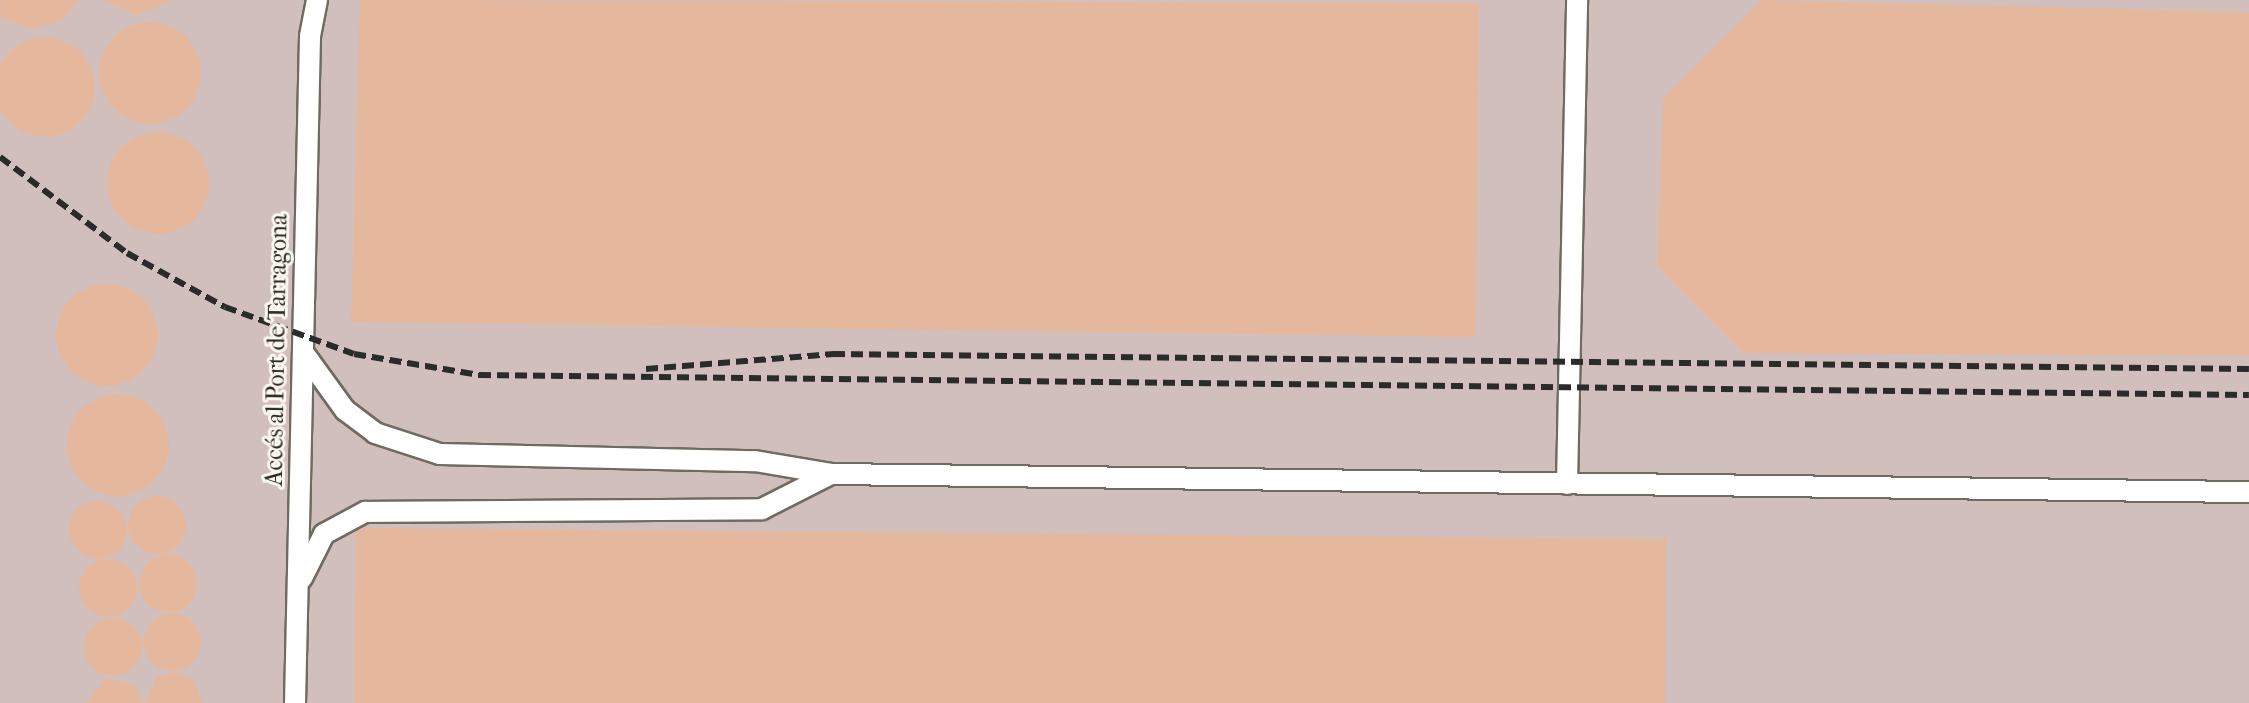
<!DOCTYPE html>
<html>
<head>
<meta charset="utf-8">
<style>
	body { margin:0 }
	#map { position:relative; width:2249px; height:703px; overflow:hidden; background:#f0e1c2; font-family:"IM FELL French Canon",serif }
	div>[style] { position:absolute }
	.industrial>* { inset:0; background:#d1bfbd }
	.building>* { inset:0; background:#e5b89e }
	.round { border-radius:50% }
	.roads { filter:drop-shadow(2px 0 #706b60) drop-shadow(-2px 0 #706b60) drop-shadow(0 2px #706b60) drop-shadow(0 -2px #706b60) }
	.service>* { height:20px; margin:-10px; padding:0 10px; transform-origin:10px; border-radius:10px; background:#fff }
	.rail>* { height:6px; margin-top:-3px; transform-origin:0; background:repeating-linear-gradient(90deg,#2b2b2b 0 12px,transparent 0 18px) }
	span { translate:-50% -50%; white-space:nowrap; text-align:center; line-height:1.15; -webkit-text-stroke:6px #fbf7ec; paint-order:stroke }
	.street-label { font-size:24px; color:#2b2b2b }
</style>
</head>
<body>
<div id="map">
	<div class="industrial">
		<i style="clip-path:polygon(0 0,2249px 0,2249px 703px,0 703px)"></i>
	</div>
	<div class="building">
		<i style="clip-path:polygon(0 0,79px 0,63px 20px,32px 29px,1px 18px)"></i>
		<i style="clip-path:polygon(104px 0,173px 0,137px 15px)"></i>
		<i style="clip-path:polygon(360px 0,1479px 3px,1476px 337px,351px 322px)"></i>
		<i style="clip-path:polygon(1762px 0,2249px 12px,2249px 356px,1743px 353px,1657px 267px,1663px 98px)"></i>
		<i class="round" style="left:99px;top:22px;width:102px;height:102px"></i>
		<i class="round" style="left:-5px;top:37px;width:100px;height:100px"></i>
		<i class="round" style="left:107px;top:132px;width:102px;height:102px"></i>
		<i class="round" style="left:56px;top:284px;width:102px;height:102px"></i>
		<i class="round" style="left:67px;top:394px;width:102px;height:102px"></i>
		<i class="round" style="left:128px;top:496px;width:58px;height:58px"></i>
		<i class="round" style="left:69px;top:501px;width:58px;height:58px"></i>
		<i style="clip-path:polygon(356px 528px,1666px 539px,1665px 703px,354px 703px)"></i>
		<i class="round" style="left:139px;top:554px;width:58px;height:58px"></i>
		<i class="round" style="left:79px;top:559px;width:58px;height:58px"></i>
		<i class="round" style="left:143px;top:613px;width:58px;height:58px"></i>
		<i class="round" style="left:84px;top:618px;width:58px;height:58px"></i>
		<i style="clip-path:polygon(176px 672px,194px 680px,202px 703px,145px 703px,157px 677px)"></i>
		<i style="clip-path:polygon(107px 678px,134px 685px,143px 703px,86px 703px)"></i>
	</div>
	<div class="roads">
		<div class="service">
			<i style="left:303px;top:352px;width:72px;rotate:54.1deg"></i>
			<i style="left:345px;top:410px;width:38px;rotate:37deg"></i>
			<i style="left:375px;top:433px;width:68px;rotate:17.9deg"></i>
			<i style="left:440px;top:454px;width:315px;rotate:1.3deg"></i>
			<i style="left:755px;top:461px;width:77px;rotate:9.7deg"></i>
			<i style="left:831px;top:474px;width:1418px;rotate:0.73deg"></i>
			<i style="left:1567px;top:484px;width:484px;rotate:-88.8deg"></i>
			<i style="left:302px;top:578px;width:49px;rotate:-63.4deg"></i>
			<i style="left:324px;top:534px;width:47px;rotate:-28.2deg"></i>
			<i style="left:365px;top:512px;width:397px;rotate:-0.4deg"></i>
			<i style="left:762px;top:509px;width:77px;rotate:-26.9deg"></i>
			<i style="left:295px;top:703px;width:667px;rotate:-88.71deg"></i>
			<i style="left:310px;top:36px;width:37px;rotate:-79deg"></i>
		</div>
	</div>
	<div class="rail">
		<i style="left:0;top:157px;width:159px;rotate:37.1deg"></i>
		<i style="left:127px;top:253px;width:112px;rotate:28.9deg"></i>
		<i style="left:225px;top:307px;width:137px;rotate:20deg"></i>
		<i style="left:354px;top:354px;width:127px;rotate:9.5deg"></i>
		<i style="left:479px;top:375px;width:1770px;rotate:0.65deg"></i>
		<i style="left:646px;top:369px;width:188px;rotate:-4.6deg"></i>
		<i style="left:833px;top:354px;width:1416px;rotate:0.61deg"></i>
	</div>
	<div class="street-label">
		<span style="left:277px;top:350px;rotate:-89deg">Accés al Port de Tarragona</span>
	</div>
</div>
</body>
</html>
